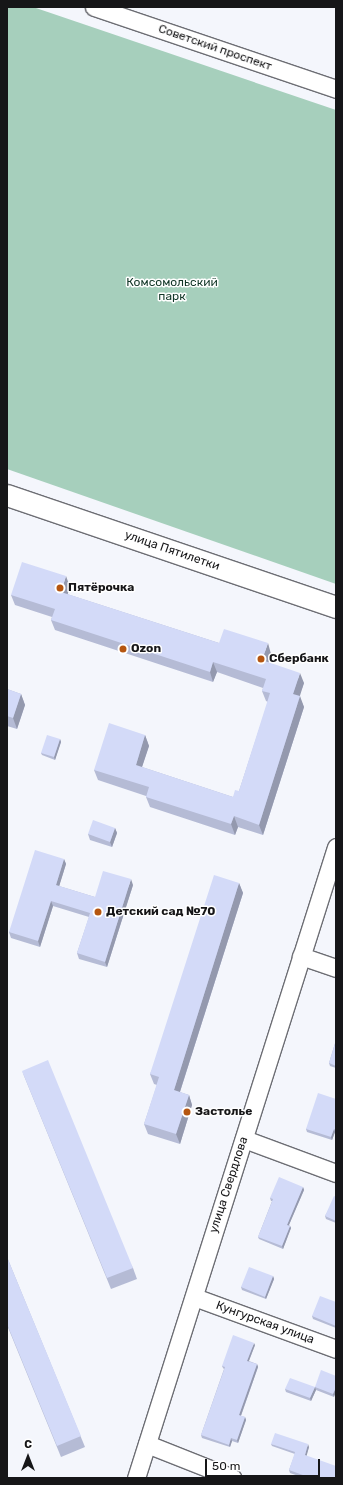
<!DOCTYPE html>
<html>
<head>
<meta charset="utf-8">
<style>
	body { margin:0 }
	#map { position:relative; width:343px; height:1485px; overflow:hidden; background:#f4f6fc; font-family:Rubik,sans-serif }
	div>[style] { position:absolute }
	.green>* { inset:0; background:#a6cfbc }
	.roads { filter:drop-shadow(1px 0 #6d6e74) drop-shadow(-1px 0 #6d6e74) drop-shadow(0 1px #6d6e74) drop-shadow(0 -1px #6d6e74) }
	.minor>* { height:17px; margin:-8.5px; padding:0 8.5px; transform-origin:8.5px; border-radius:8.5px; background:#fff }
	.major>* { height:21px; margin:-10.5px; padding:0 10.5px; transform-origin:10.5px; border-radius:10.5px; background:#fff }
	.wall>* { inset:0; background:#b5bbd5 }
	.shaded-wall>* { inset:0; background:#9499ae }
	.building>* { inset:0; background:#d3daf8 }
	.dots>* { width:11px; height:11px; translate:-50% -50%; box-sizing:border-box; border:2px solid #fff; border-radius:50% }
	span { translate:-50% -50%; white-space:nowrap; text-align:center; line-height:1.15; -webkit-text-stroke:3px #fff; paint-order:stroke }
	.street-label { font-size:12px; color:#161618 }
	.park-label { font-size:12px; color:#113627 }
	.poi-label { font-size:12px; color:#161618; font-weight:700 }
	.left { translate:0 -50%; text-align:left }
	.frame { position:absolute; inset:0; border:8px solid #161618; pointer-events:none }
	.north { position:absolute; left:8px; top:1437px; width:40px; height:40px; -webkit-text-stroke:3px #fff; paint-order:stroke; rotate:0deg; font-size:11px; font-weight:700; line-height:16px; text-align:center; color:#161618 }
	.north::after { content:''; display:block; margin:auto; width:14px; height:18px; background:#161618; clip-path:polygon(50% 0,100% 100%,50% 72%,0 100%) }
	.scale { position:absolute; left:205px; top:1459px; width:115px; height:18px; box-sizing:border-box; border:2px solid #161618; border-top:0; padding-left:5px; font-size:12px; line-height:14px; white-space:nowrap; color:#161618; -webkit-text-stroke:3px #fff; paint-order:stroke }
</style>
</head>
<body>
<div id="map">
	<div class="green">
		<i style="clip-path:polygon(7px 7px,33px 7px,336px 110px,336px 584px,7px 469px)"></i>
	</div>
	<div class="roads">
		<div class="minor">
			<i style="left:94px;top:7px;width:256px;rotate:18.7deg"></i>
			<i style="left:301px;top:956px;width:37px;rotate:19deg"></i>
			<i style="left:244px;top:1139px;width:98px;rotate:20.3deg"></i>
			<i style="left:194px;top:1297px;width:151px;rotate:20.1deg"></i>
			<i style="left:147px;top:1444px;width:92px;rotate:21.6deg"></i>
			<i style="left:136px;top:1478px;width:662px;rotate:-72.41deg"></i>
		</div>
		<div class="major">
			<i style="left:7px;top:495px;width:348px;rotate:18.8deg"></i>
		</div>
	</div>
	<div class="wall">
		<i style="clip-path:polygon(70px 587px,67px 594px,219px 643px,271px 654px,268px 663px,304px 683px,299px 696px,304px 707px,263px 835px,238px 827px,235px 835px,150px 807px,146px 797px,146px 796px,98px 780px,94px 770px,145px 735px,149px 746px,142px 767px,233px 797px,239px 791px,268px 702px,266px 701px,262px 691px,263px 688px,217px 672px,213px 682px,55px 630px,51px 620px,52px 617px,15px 605px,11px 595px)"></i>
		<i style="clip-path:polygon(7px 689px,21px 694px,25px 705px,17px 729px,7px 726px)"></i>
		<i style="clip-path:polygon(60px 739px,61px 742px,55px 760px,42px 755px,41px 753px)"></i>
		<i style="clip-path:polygon(115px 828px,117px 833px,112px 847px,90px 840px,88px 834px)"></i>
		<i style="clip-path:polygon(64px 859px,66px 864px,59px 886px,95px 897px,133px 885px,107px 967px,79px 959px,77px 953px,89px 917px,53px 906px,40px 947px,11px 938px,9px 932px)"></i>
		<i style="clip-path:polygon(239px 883px,243px 893px,180px 1092px,189px 1095px,192px 1105px,180px 1144px,148px 1134px,144px 1124px,157px 1085px,154px 1084px,150px 1074px)"></i>
		<i style="clip-path:polygon(336px 1040px,336px 1068px,330px 1066px,329px 1063px)"></i>
		<i style="clip-path:polygon(22px 1071px,133px 1268px,137px 1279px,111px 1289px)"></i>
		<i style="clip-path:polygon(336px 1099px,336px 1132px,335px 1132px,332px 1140px,307px 1132px,306px 1129px)"></i>
		<i style="clip-path:polygon(303px 1187px,304px 1190px,289px 1225px,290px 1226px,291px 1228px,283px 1249px,259px 1239px,258px 1237px,272px 1201px,271px 1201px,270px 1198px)"></i>
		<i style="clip-path:polygon(336px 1197px,336px 1223px,326px 1219px,325px 1216px)"></i>
		<i style="clip-path:polygon(7px 1257px,85px 1447px,61px 1457px,7px 1325px)"></i>
		<i style="clip-path:polygon(273px 1276px,274px 1279px,266px 1299px,242px 1290px,241px 1287px)"></i>
		<i style="clip-path:polygon(336px 1302px,336px 1328px,313px 1319px,312px 1316px)"></i>
		<i style="clip-path:polygon(255px 1345px,249px 1361px,257px 1364px,258px 1367px,241px 1416px,245px 1417px,246px 1420px,238px 1443px,232px 1441px,230px 1447px,202px 1438px,201px 1435px,224px 1369px,223px 1368px,222px 1366px)"></i>
		<i style="clip-path:polygon(336px 1376px,334px 1397px,316px 1390px,311px 1401px,286px 1392px,285px 1389px,315px 1387px)"></i>
		<i style="clip-path:polygon(271px 1444px,309px 1447px,306px 1456px,336px 1478px,304px 1478px,290px 1473px,289px 1470px,295px 1454px,272px 1446px)"></i>
	</div>
	<div class="shaded-wall">
		<i style="clip-path:polygon(66px 576px,70px 587px,65px 602px,61px 592px)"></i>
		<i style="clip-path:polygon(268px 643px,271px 654px,266px 671px,262px 660px)"></i>
		<i style="clip-path:polygon(213px 662px,217px 672px,213px 682px,210px 672px)"></i>
		<i style="clip-path:polygon(300px 673px,304px 683px,297px 705px,293px 694px)"></i>
		<i style="clip-path:polygon(21px 694px,25px 705px,17px 729px,13px 718px)"></i>
		<i style="clip-path:polygon(300px 696px,304px 707px,263px 835px,259px 825px)"></i>
		<i style="clip-path:polygon(145px 735px,149px 746px,139px 776px,136px 765px)"></i>
		<i style="clip-path:polygon(60px 739px,61px 742px,55px 760px,54px 757px)"></i>
		<i style="clip-path:polygon(234px 816px,238px 827px,235px 835px,231px 824px)"></i>
		<i style="clip-path:polygon(115px 828px,117px 833px,112px 847px,110px 842px)"></i>
		<i style="clip-path:polygon(64px 859px,66px 864px,58px 890px,56px 885px)"></i>
		<i style="clip-path:polygon(131px 879px,133px 885px,107px 967px,105px 962px)"></i>
		<i style="clip-path:polygon(239px 883px,243px 893px,177px 1101px,174px 1090px)"></i>
		<i style="clip-path:polygon(51px 901px,53px 906px,40px 947px,38px 941px)"></i>
		<i style="clip-path:polygon(189px 1095px,192px 1105px,180px 1144px,176px 1134px)"></i>
		<i style="clip-path:polygon(334px 1129px,335px 1132px,332px 1140px,331px 1137px)"></i>
		<i style="clip-path:polygon(303px 1187px,304px 1190px,288px 1227px,287px 1225px)"></i>
		<i style="clip-path:polygon(290px 1226px,291px 1228px,283px 1249px,282px 1246px)"></i>
		<i style="clip-path:polygon(273px 1276px,274px 1279px,266px 1299px,265px 1297px)"></i>
		<i style="clip-path:polygon(254px 1343px,255px 1345px,248px 1363px,247px 1361px)"></i>
		<i style="clip-path:polygon(257px 1364px,258px 1367px,240px 1418px,239px 1415px)"></i>
		<i style="clip-path:polygon(315px 1387px,316px 1390px,311px 1401px,310px 1398px)"></i>
		<i style="clip-path:polygon(336px 1387px,336px 1392px,334px 1397px,333px 1394px)"></i>
		<i style="clip-path:polygon(245px 1417px,246px 1420px,238px 1443px,237px 1440px)"></i>
		<i style="clip-path:polygon(231px 1438px,232px 1441px,230px 1447px,229px 1445px)"></i>
		<i style="clip-path:polygon(308px 1444px,309px 1447px,306px 1458px,305px 1455px)"></i>
	</div>
	<div class="building">
		<i style="clip-path:polygon(22px 562px,66px 576px,61px 592px,219px 643px,224px 629px,268px 643px,262px 660px,300px 673px,293px 694px,300px 696px,259px 825px,234px 816px,231px 824px,146px 797px,149px 787px,94px 770px,109px 723px,145px 735px,136px 765px,233px 797px,235px 790px,239px 791px,270px 693px,262px 691px,266px 679px,213px 662px,210px 672px,51px 620px,55px 609px,11px 595px)"></i>
		<i style="clip-path:polygon(7px 689px,21px 694px,13px 718px,7px 716px)"></i>
		<i style="clip-path:polygon(47px 735px,60px 739px,54px 757px,41px 753px)"></i>
		<i style="clip-path:polygon(93px 820px,115px 828px,110px 842px,88px 834px)"></i>
		<i style="clip-path:polygon(35px 850px,64px 859px,56px 885px,95px 897px,103px 871px,131px 879px,105px 962px,77px 953px,90px 913px,51px 901px,38px 941px,9px 932px)"></i>
		<i style="clip-path:polygon(214px 875px,239px 883px,174px 1090px,189px 1095px,176px 1134px,144px 1124px,159px 1077px,150px 1074px)"></i>
		<i style="clip-path:polygon(336px 1040px,336px 1066px,329px 1063px)"></i>
		<i style="clip-path:polygon(48px 1060px,133px 1268px,107px 1278px,22px 1071px)"></i>
		<i style="clip-path:polygon(318px 1093px,336px 1099px,336px 1130px,334px 1129px,331px 1137px,306px 1129px)"></i>
		<i style="clip-path:polygon(279px 1177px,303px 1187px,287px 1225px,290px 1226px,282px 1246px,258px 1237px,273px 1199px,270px 1198px)"></i>
		<i style="clip-path:polygon(334px 1196px,336px 1197px,336px 1221px,325px 1216px)"></i>
		<i style="clip-path:polygon(7px 1257px,81px 1436px,57px 1446px,7px 1324px)"></i>
		<i style="clip-path:polygon(249px 1267px,273px 1276px,265px 1297px,241px 1287px)"></i>
		<i style="clip-path:polygon(320px 1296px,336px 1302px,336px 1326px,312px 1316px)"></i>
		<i style="clip-path:polygon(233px 1335px,254px 1343px,247px 1361px,257px 1364px,239px 1415px,245px 1417px,237px 1440px,231px 1438px,229px 1445px,201px 1435px,225px 1367px,222px 1366px)"></i>
		<i style="clip-path:polygon(321px 1370px,336px 1376px,336px 1387px,333px 1394px,315px 1387px)"></i>
		<i style="clip-path:polygon(290px 1378px,315px 1387px,310px 1398px,285px 1389px)"></i>
		<i style="clip-path:polygon(275px 1433px,308px 1444px,305px 1455px,336px 1466px,336px 1478px,311px 1478px,289px 1470px,295px 1452px,271px 1444px)"></i>
	</div>
	<div class="dots">
		<i style="left:60px;top:588px;background:#b55510"></i>
		<i style="left:123px;top:649px;background:#b55510"></i>
		<i style="left:261px;top:659px;background:#b55510"></i>
		<i style="left:98px;top:912px;background:#b55510"></i>
		<i style="left:187px;top:1112px;background:#b55510"></i>
	</div>
	<div class="street-label">
		<span style="left:215px;top:48px;rotate:19deg">Советский проспект</span>
		<span style="left:172px;top:551px;rotate:19deg">улица Пятилетки</span>
		<span style="left:229px;top:1185px;rotate:-72deg">улица Свердлова</span>
		<span style="left:265px;top:1323px;rotate:20deg">Кунгурская улица</span>
	</div>
	<div class="park-label">
		<span style="left:172px;top:290px">Комсомольский<br>парк</span>
	</div>
	<div class="poi-label">
		<span class="left" style="left:68px;top:588px">Пятёрочка</span>
		<span class="left" style="left:131px;top:649px">Ozon</span>
		<span class="left" style="left:269px;top:659px">Сбербанк</span>
		<span class="left" style="left:106px;top:912px">Детский сад №70</span>
		<span class="left" style="left:195px;top:1112px">Застолье</span>
	</div>
	<div class="frame"></div>
	<div class="north">С</div>
	<div class="scale">50 m</div>
</div>
</body>
</html>
